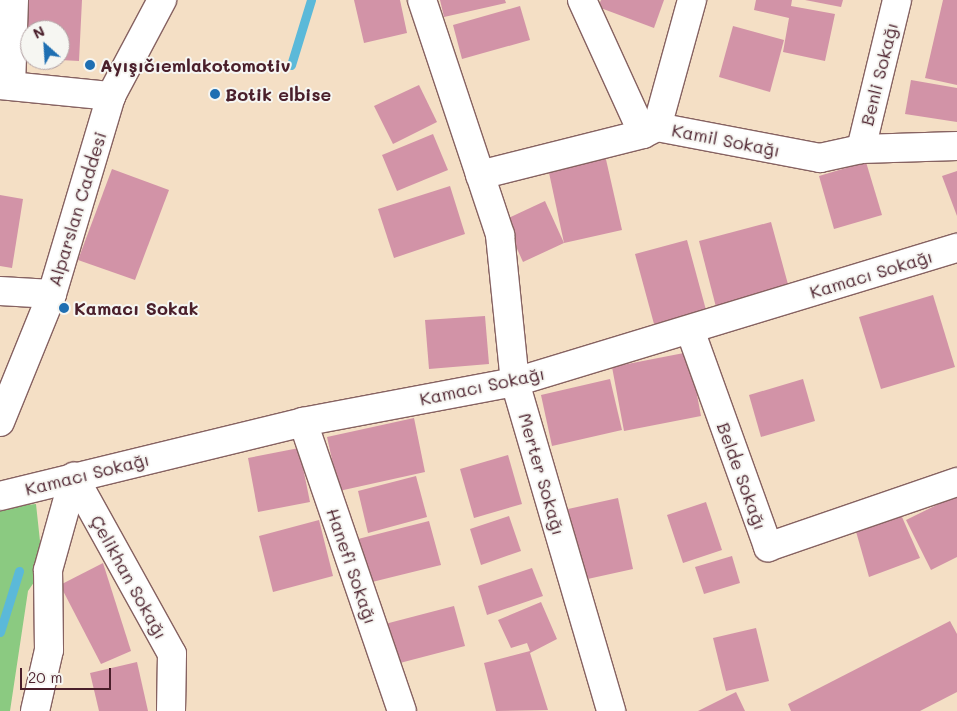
<!DOCTYPE html>
<html>
<head>
<meta charset="utf-8">
<style>
	body { margin:0 }
	#map { position:relative; width:957px; height:711px; overflow:hidden; background:#f4dfc5; font-family:Mali,sans-serif }
	div>[style] { position:absolute }
	.green>* { inset:0; background:#8bca81 }
	.stream>* { height:9px; margin:-4.5px; padding:0 4.5px; transform-origin:4.5px; border-radius:4.5px; background:#5bb9d9 }
	.building>* { inset:0; background:#d293a7 }
	.roads { filter:drop-shadow(1px 0 #866261) drop-shadow(-1px 0 #866261) drop-shadow(0 1px #866261) drop-shadow(0 -1px #866261) }
	.minor>* { height:28px; margin:-14px; padding:0 14px; transform-origin:14px; border-radius:14px; background:#fff }
	.dots>* { width:14px; height:14px; translate:-50% -50%; box-sizing:border-box; border:2px solid #f6f6f2; border-radius:50% }
	span { translate:-50% -50%; white-space:nowrap; text-align:center; line-height:1.15; -webkit-text-stroke:4px #f6f6f2; paint-order:stroke }
	.poi-label { font-size:18px; color:#4a1f2b; font-weight:700 }
	.left { translate:0 -50%; text-align:left }
	.street-label { font-size:18px; color:#4a1f2b }
	.north { position:absolute; left:20px; top:20px; width:50px; height:50px; box-sizing:border-box; background:#f6f6f2; border:1px solid #b1a0a2; border-radius:50%; rotate:334deg; font-size:14px; font-weight:700; line-height:20px; text-align:center; color:#4a1f2b }
	.north::after { content:''; display:block; margin:auto; width:18px; height:22px; background:#1f6fb2; clip-path:polygon(50% 0,100% 100%,50% 72%,0 100%) }
	.scale { position:absolute; left:20px; top:668px; width:91px; height:22px; box-sizing:border-box; border:2px solid #4a1f2b; border-top:0; padding-left:6px; font-size:15px; line-height:18px; white-space:nowrap; color:#4a1f2b; -webkit-text-stroke:4px #f6f6f2; paint-order:stroke }
</style>
</head>
<body>
<div id="map">
	<div class="green">
		<i style="clip-path:polygon(36px 504px,43px 569px,28px 591px,10px 711px,0 711px,0 508px)"></i>
	</div>
	<div class="stream">
		<i style="left:291px;top:65px;width:68px;rotate:-72.9deg"></i>
		<i style="left:0;top:632px;width:64px;rotate:-72.7deg"></i>
	</div>
	<div class="building">
		<i style="clip-path:polygon(23px 0,82px 0,79px 61px,60px 60px,60px 30px,30px 30px,30px 58px,20px 58px)"></i>
		<i style="clip-path:polygon(354px 0,400px 0,407px 33px,364px 43px)"></i>
		<i style="clip-path:polygon(440px 0,505px 0,506px 3px,444px 17px)"></i>
		<i style="clip-path:polygon(601px 0,664px 0,654px 28px,598px 7px)"></i>
		<i style="clip-path:polygon(756px 0,792px 0,791px 6px,835px 14px,825px 61px,783px 52px,789px 18px,754px 10px)"></i>
		<i style="clip-path:polygon(805px 0,843px 0,841px 7px)"></i>
		<i style="clip-path:polygon(943px 0,957px 0,957px 85px,925px 78px)"></i>
		<i style="clip-path:polygon(520px 6px,530px 40px,462px 59px,453px 25px)"></i>
		<i style="clip-path:polygon(733px 26px,784px 40px,770px 92px,719px 77px)"></i>
		<i style="clip-path:polygon(911px 80px,957px 88px,957px 122px,905px 114px)"></i>
		<i style="clip-path:polygon(419px 85px,437px 122px,393px 144px,374px 106px)"></i>
		<i style="clip-path:polygon(433px 134px,448px 170px,397px 191px,382px 155px)"></i>
		<i style="clip-path:polygon(605px 155px,622px 230px,564px 243px,548px 168px)"></i>
		<i style="clip-path:polygon(866px 162px,882px 215px,834px 229px,819px 176px)"></i>
		<i style="clip-path:polygon(112px 169px,169px 190px,135px 280px,78px 260px)"></i>
		<i style="clip-path:polygon(957px 171px,957px 216px,942px 176px)"></i>
		<i style="clip-path:polygon(450px 186px,465px 234px,394px 258px,378px 209px)"></i>
		<i style="clip-path:polygon(0 195px,23px 199px,12px 268px,0 266px)"></i>
		<i style="clip-path:polygon(545px 201px,564px 243px,523px 262px,504px 220px)"></i>
		<i style="clip-path:polygon(771px 222px,789px 288px,716px 307px,699px 241px)"></i>
		<i style="clip-path:polygon(687px 240px,706px 310px,654px 324px,635px 254px)"></i>
		<i style="clip-path:polygon(933px 295px,955px 367px,881px 389px,859px 317px)"></i>
		<i style="clip-path:polygon(485px 316px,489px 364px,429px 369px,425px 320px)"></i>
		<i style="clip-path:polygon(689px 352px,701px 416px,624px 431px,612px 367px)"></i>
		<i style="clip-path:polygon(610px 379px,622px 430px,552px 446px,541px 395px)"></i>
		<i style="clip-path:polygon(803px 379px,815px 421px,761px 437px,749px 395px)"></i>
		<i style="clip-path:polygon(414px 418px,425px 472px,339px 491px,327px 437px)"></i>
		<i style="clip-path:polygon(299px 448px,310px 502px,258px 512px,248px 458px)"></i>
		<i style="clip-path:polygon(508px 455px,522px 504px,474px 518px,460px 469px)"></i>
		<i style="clip-path:polygon(416px 476px,427px 517px,368px 533px,358px 491px)"></i>
		<i style="clip-path:polygon(957px 495px,957px 557px,931px 570px,906px 520px)"></i>
		<i style="clip-path:polygon(618px 498px,633px 569px,583px 580px,568px 509px)"></i>
		<i style="clip-path:polygon(706px 502px,722px 550px,683px 563px,667px 515px)"></i>
		<i style="clip-path:polygon(881px 511px,902px 517px,920px 558px,869px 577px,853px 521px)"></i>
		<i style="clip-path:polygon(509px 516px,521px 551px,481px 565px,470px 529px)"></i>
		<i style="clip-path:polygon(319px 520px,333px 576px,273px 592px,259px 536px)"></i>
		<i style="clip-path:polygon(429px 521px,441px 565px,368px 583px,358px 539px)"></i>
		<i style="clip-path:polygon(732px 556px,740px 583px,704px 594px,695px 567px)"></i>
		<i style="clip-path:polygon(103px 563px,131px 651px,101px 664px,60px 585px)"></i>
		<i style="clip-path:polygon(532px 568px,543px 596px,487px 615px,478px 586px)"></i>
		<i style="clip-path:polygon(541px 602px,557px 639px,530px 653px,548px 710px,496px 711px,484px 663px,530px 651px,527px 643px,511px 648px,498px 620px)"></i>
		<i style="clip-path:polygon(454px 606px,465px 646px,396px 664px,385px 624px)"></i>
		<i style="clip-path:polygon(950px 621px,957px 634px,957px 692px,920px 711px,791px 711px,788px 704px)"></i>
		<i style="clip-path:polygon(756px 628px,769px 681px,726px 691px,713px 638px)"></i>
		<i style="clip-path:polygon(137px 662px,148px 711px,99px 711px,90px 673px)"></i>
		<i style="clip-path:polygon(736px 692px,745px 711px,698px 711px)"></i>
	</div>
	<div class="roads">
		<div class="minor">
			<i style="left:422px;top:0;width:248px;rotate:71.6deg"></i>
			<i style="left:500px;top:235px;width:148px;rotate:84.2deg"></i>
			<i style="left:515px;top:382px;width:343px;rotate:73.7deg"></i>
			<i style="left:582px;top:0;width:147px;rotate:65.5deg"></i>
			<i style="left:643px;top:134px;width:16px;rotate:-27deg"></i>
			<i style="left:657px;top:127px;width:166px;rotate:10.8deg"></i>
			<i style="left:820px;top:158px;width:42px;rotate:-12.4deg"></i>
			<i style="left:861px;top:149px;width:96px;rotate:-1.8deg"></i>
			<i style="left:0;top:85px;width:112px;rotate:5.7deg"></i>
			<i style="left:11px;top:86px;width:86px;rotate:-88deg"></i>
			<i style="left:657px;top:127px;width:132px;rotate:-74.6deg"></i>
			<i style="left:861px;top:149px;width:153px;rotate:-76.4deg"></i>
			<i style="left:480px;top:175px;width:168px;rotate:-14.1deg"></i>
			<i style="left:0;top:291px;width:52px;rotate:3.3deg"></i>
			<i style="left:690px;top:330px;width:231px;rotate:70.2deg"></i>
			<i style="left:768px;top:547px;width:200px;rotate:-19deg"></i>
			<i style="left:0;top:422px;width:138px;rotate:-67.9deg"></i>
			<i style="left:52px;top:294px;width:207px;rotate:-73.4deg"></i>
			<i style="left:111px;top:96px;width:109px;rotate:-62deg"></i>
			<i style="left:303px;top:422px;width:305px;rotate:71.1deg"></i>
			<i style="left:74px;top:477px;width:202px;rotate:61deg"></i>
			<i style="left:172px;top:654px;width:57px;rotate:91deg"></i>
			<i style="left:0;top:496px;width:312px;rotate:-13.7deg"></i>
			<i style="left:303px;top:422px;width:216px;rotate:-10.7deg"></i>
			<i style="left:515px;top:382px;width:462px;rotate:-16.9deg"></i>
			<i style="left:35px;top:711px;width:63px;rotate:-77.1deg"></i>
			<i style="left:49px;top:650px;width:80px;rotate:-90.7deg"></i>
			<i style="left:48px;top:570px;width:97px;rotate:-74.4deg"></i>
		</div>
	</div>
	<div class="dots">
		<i style="left:90px;top:65px;background:#1f6fb2"></i>
		<i style="left:215px;top:94px;background:#1f6fb2"></i>
		<i style="left:64px;top:308px;background:#1f6fb2"></i>
	</div>
	<div class="poi-label">
		<span class="left" style="left:100px;top:65px">Ayışıčıemlakotomotiv</span>
		<span class="left" style="left:225px;top:94px">Botik elbise</span>
		<span class="left" style="left:74px;top:308px">Kamacı Sokak</span>
	</div>
	<div class="street-label">
		<span style="left:879px;top:74px;rotate:-76deg">Benli Sokağı</span>
		<span style="left:726px;top:140px;rotate:11deg">Kamil Sokağı</span>
		<span style="left:77px;top:209px;rotate:-73deg">Alparslan Caddesi</span>
		<span style="left:871px;top:274px;rotate:-17deg">Kamacı Sokağı</span>
		<span style="left:482px;top:386px;rotate:-12deg">Kamacı Sokağı</span>
		<span style="left:87px;top:474px;rotate:-14deg">Kamacı Sokağı</span>
		<span style="left:542px;top:474px;rotate:74deg">Merter Sokağı</span>
		<span style="left:742px;top:476px;rotate:70deg">Belde Sokağı</span>
		<span style="left:352px;top:566px;rotate:71deg">Hanefi Sokağı</span>
		<span style="left:129px;top:577px;rotate:61deg">Çelikhan Sokağı</span>
	</div>
	<div class="north">N</div>
	<div class="scale">20 m</div>
</div>
</body>
</html>
